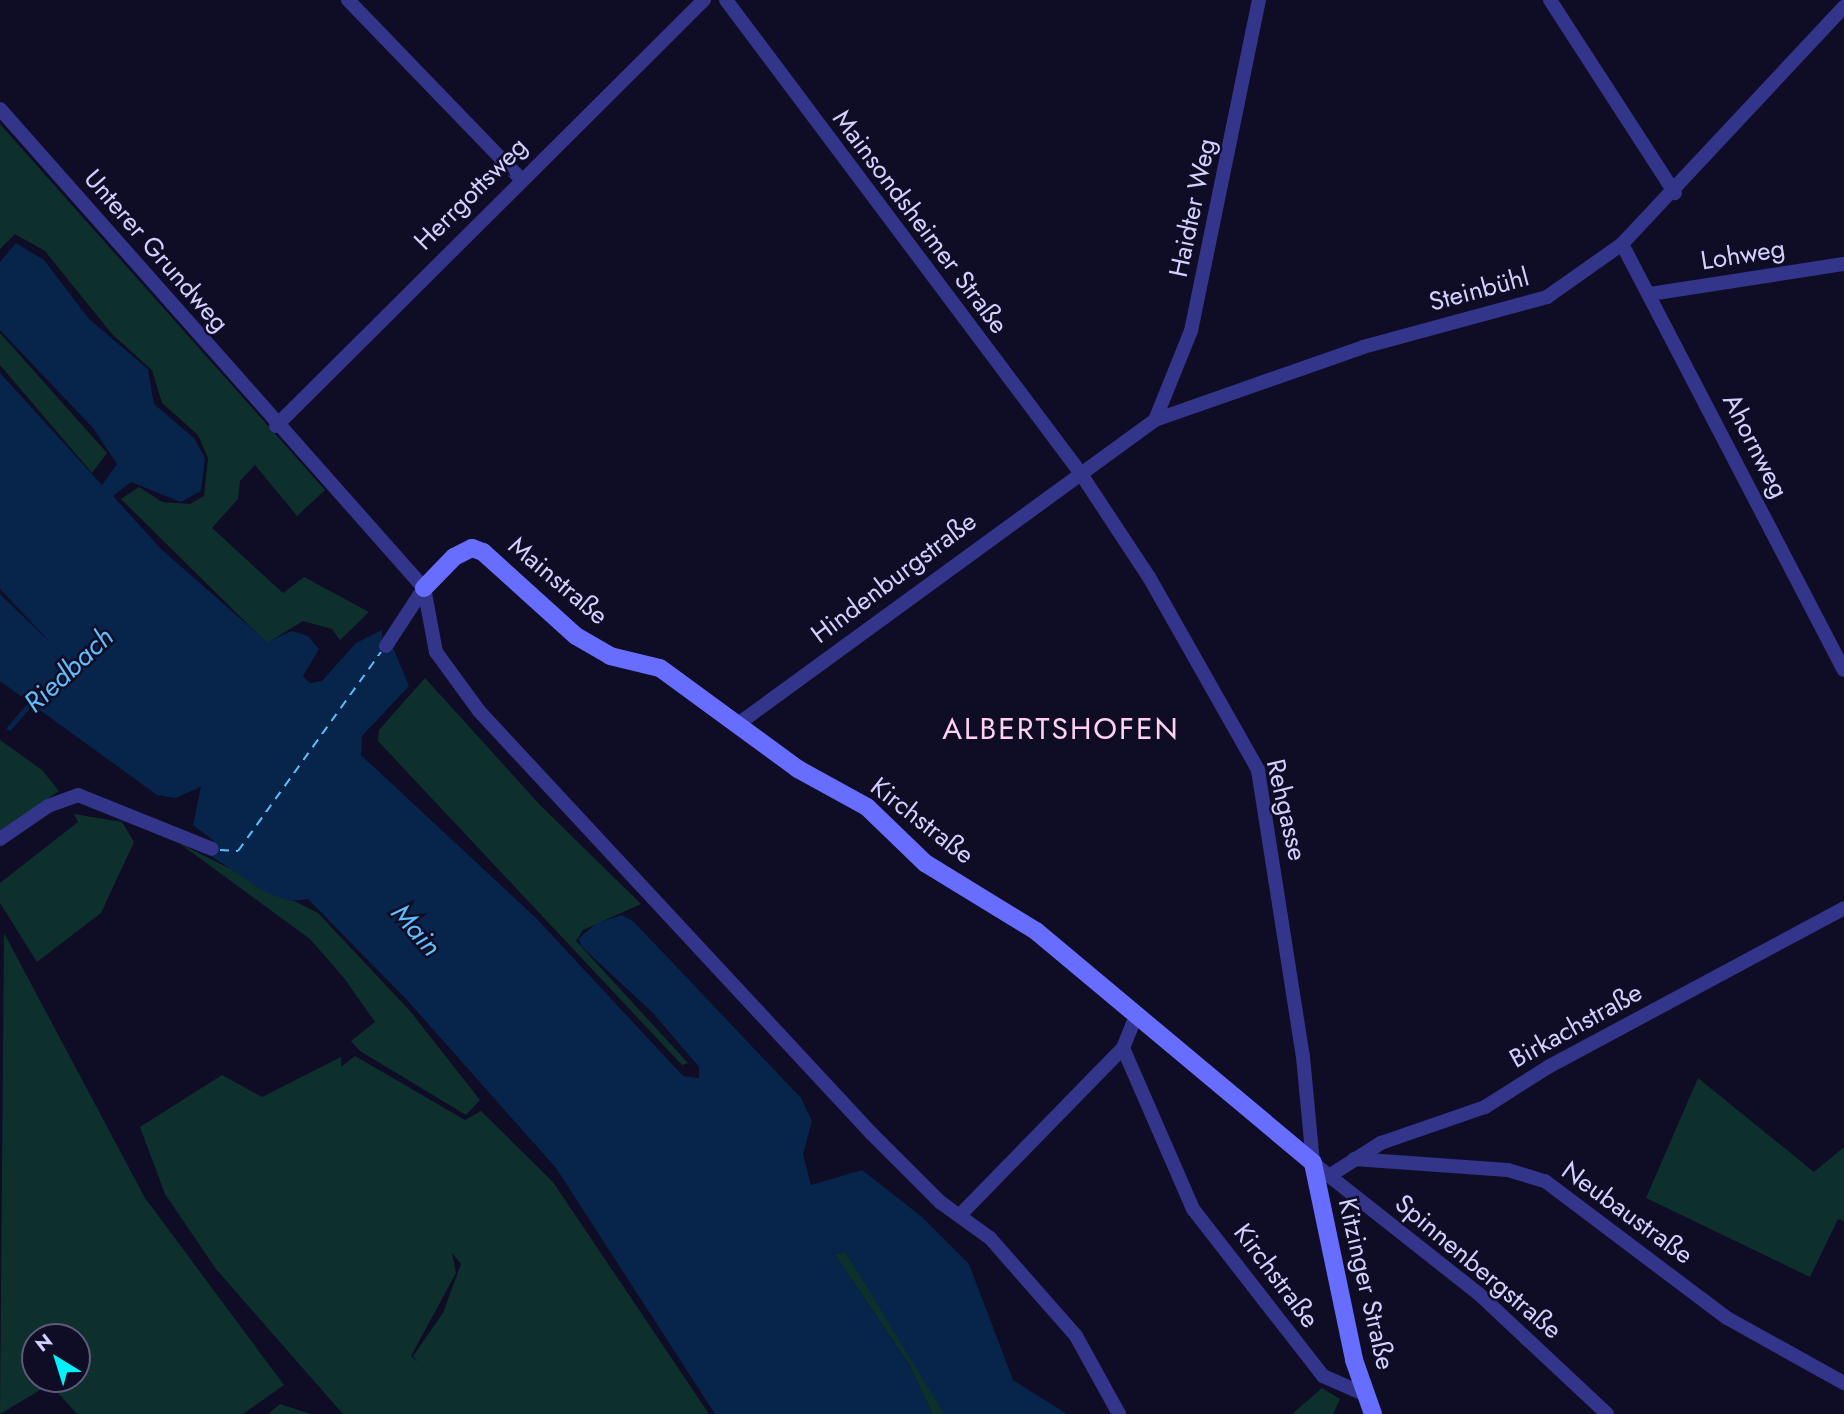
<!DOCTYPE html>
<html>
<head>
<meta charset="utf-8">
<style>
	body { margin:0 }
	#map { position:relative; width:1844px; height:1414px; overflow:hidden; background:#0f0c25; font-family:Jost,sans-serif }
	div>[style] { position:absolute }
	.green>* { inset:0; background:#0e302c }
	.water>* { inset:0; background:#07244a }
	.stream>* { height:4.5px; margin:-2.25px; padding:0 2.25px; transform-origin:2.25px; border-radius:2.25px; background:#07244a }
	.ferry>* { height:2px; margin-top:-1px; transform-origin:0; background:repeating-linear-gradient(90deg,#5ebfff 0 9px,transparent 0 16px) }
	.street>* { height:14px; margin:-7px; padding:0 7px; transform-origin:7px; border-radius:7px; background:#323589 }
	.secondary>* { height:18px; margin:-9px; padding:0 9px; transform-origin:9px; border-radius:9px; background:#676eff }
	span { translate:-50% -50%; white-space:nowrap; text-align:center; line-height:1.15; -webkit-text-stroke:5px #0f0c25; paint-order:stroke }
	.street-label { font-size:26px; color:#d2d0ff }
	.water-label { font-size:28px; color:#5ebfff; font-style:italic }
	.quarter-label { font-size:30px; color:#ffd2f2; letter-spacing:2px }
	.north { position:absolute; left:21px; top:1323px; width:70px; height:70px; box-sizing:border-box; background:#0f0c25; border:2px solid #5d5a7c; border-radius:50%; rotate:322deg; font-size:19px; font-weight:700; line-height:28px; text-align:center; color:#d2d0ff }
	.north::after { content:''; display:block; margin:auto; width:24px; height:32px; background:#00f3fb; clip-path:polygon(50% 0,100% 100%,50% 72%,0 100%) }
</style>
</head>
<body>
<div id="map">
	<div class="green">
		<i style="clip-path:polygon(0 124px,325px 490px,297px 516px,255px 465px,240px 481px,238px 499px,212px 528px,283px 593px,304px 577px,369px 612px,340px 640px,332px 629px,303px 621px,267px 643px,121px 499px,139px 487px,162px 502px,190px 504px,204px 496px,208px 458px,198px 435px,162px 403px,152px 370px,112px 334px,45px 251px,15px 234px,0 249px)"></i>
		<i style="clip-path:polygon(0 333px,107px 453px,92px 473px,0 365px)"></i>
		<i style="clip-path:polygon(425px 678px,540px 805px,641px 904px,583px 930px,576px 941px,688px 1063px,682px 1065px,378px 741px,379px 730px)"></i>
		<i style="clip-path:polygon(0 740px,42px 770px,59px 791px,0 832px)"></i>
		<i style="clip-path:polygon(74px 814px,122px 822px,134px 842px,101px 913px,37px 962px,0 903px,0 883px,78px 822px)"></i>
		<i style="clip-path:polygon(179px 843px,318px 913px,410px 1011px,480px 1100px,466px 1115px,360px 1051px,351px 1041px,375px 1022px,344px 978px,310px 939px)"></i>
		<i style="clip-path:polygon(evenodd,4px 933px,145px 1198px,284px 1385px,243px 1414px,77px 1414px,50px 1384px,0 1414px,4px 933px,35px 1337px,77px 1337px,77px 1379px,35px 1379px,35px 1337px)"></i>
		<i style="clip-path:polygon(evenodd,355px 1056px,465px 1120px,481px 1111px,553px 1182px,709px 1414px,343px 1414px,216px 1269px,165px 1194px,140px 1127px,222px 1075px,262px 1097px,341px 1057px,341px 1067px,355px 1056px,452px 1253px,461px 1264px,443px 1313px,413px 1356px,418px 1362px,411px 1356px,456px 1273px,452px 1253px)"></i>
		<i style="clip-path:polygon(1698px 1078px,1814px 1172px,1844px 1147px,1844px 1221px,1838px 1219px,1810px 1277px,1646px 1198px)"></i>
		<i style="clip-path:polygon(845px 1251px,935px 1391px,944px 1414px,932px 1414px,910px 1366px,835px 1255px)"></i>
		<i style="clip-path:polygon(1322px 1388px,1340px 1399px,1333px 1414px,1292px 1414px)"></i>
		<i style="clip-path:polygon(280px 1404px,311px 1414px,268px 1414px)"></i>
	</div>
	<div class="water">
		<i style="clip-path:polygon(16px 243px,44px 260px,89px 319px,148px 369px,154px 404px,194px 438px,205px 458px,201px 491px,181px 502px,131px 482px,113px 496px,161px 549px,267px 642px,292px 631px,308px 636px,319px 649px,303px 676px,310px 683px,322px 681px,356px 643px,382px 630px,382px 642px,393px 648px,409px 686px,362px 736px,361px 755px,536px 918px,683px 1076px,699px 1078px,699px 1067px,653px 1013px,581px 946px,579px 938px,597px 923px,622px 915px,634px 922px,801px 1098px,812px 1121px,803px 1154px,811px 1185px,862px 1170px,922px 1217px,969px 1264px,1013px 1380px,1067px 1414px,944px 1414px,845px 1251px,835px 1255px,910px 1366px,932px 1414px,715px 1414px,556px 1168px,407px 1000px,308px 899px,290px 901px,265px 892px,211px 856px,214px 841px,193px 825px,201px 787px,175px 798px,157px 795px,0 681px,0 594px,52px 644px,0 589px,0 373px,102px 485px,117px 464px,93px 428px,0 330px,0 262px)"></i>
	</div>
	<div class="stream">
		<i style="left:9px;top:728px;width:38px;rotate:-49deg"></i>
	</div>
	<div class="ferry">
		<i style="left:220px;top:850px;width:18px;rotate:3deg"></i>
		<i style="left:238px;top:851px;width:245px;rotate:-54.3deg"></i>
	</div>
	<div class="street">
		<i style="left:348px;top:0;width:248px;rotate:46deg"></i>
		<i style="left:726px;top:0;width:589px;rotate:53.15deg"></i>
		<i style="left:1079px;top:471px;width:127px;rotate:56.6deg"></i>
		<i style="left:1149px;top:577px;width:222px;rotate:60.5deg"></i>
		<i style="left:1258px;top:770px;width:291px;rotate:81.1deg"></i>
		<i style="left:1303px;top:1057px;width:106px;rotate:84.6deg"></i>
		<i style="left:1313px;top:1163px;width:213px;rotate:38.3deg"></i>
		<i style="left:1480px;top:1295px;width:174px;rotate:43.1deg"></i>
		<i style="left:1550px;top:0;width:230px;rotate:57.1deg"></i>
		<i style="left:0;top:109px;width:640px;rotate:48.49deg"></i>
		<i style="left:1622px;top:244px;width:480px;rotate:62.5deg"></i>
		<i style="left:1650px;top:294px;width:196px;rotate:-8.8deg"></i>
		<i style="left:1155px;top:420px;width:96px;rotate:-68deg"></i>
		<i style="left:1191px;top:331px;width:338px;rotate:-78.4deg"></i>
		<i style="left:276px;top:426px;width:604px;rotate:-44.87deg"></i>
		<i style="left:424px;top:588px;width:65px;rotate:79.4deg"></i>
		<i style="left:436px;top:652px;width:73px;rotate:53.9deg"></i>
		<i style="left:479px;top:711px;width:576px;rotate:47.11deg"></i>
		<i style="left:871px;top:1133px;width:98px;rotate:45deg"></i>
		<i style="left:940px;top:1202px;width:62px;rotate:35.8deg"></i>
		<i style="left:990px;top:1238px;width:130px;rotate:48.7deg"></i>
		<i style="left:1076px;top:1336px;width:89px;rotate:61.1deg"></i>
		<i style="left:386px;top:646px;width:69px;rotate:-56.8deg"></i>
		<i style="left:738px;top:724px;width:516px;rotate:-36.09deg"></i>
		<i style="left:1155px;top:420px;width:220px;rotate:-19.3deg"></i>
		<i style="left:1363px;top:347px;width:191px;rotate:-15.2deg"></i>
		<i style="left:1547px;top:297px;width:92px;rotate:-35.2deg"></i>
		<i style="left:1622px;top:244px;width:325px;rotate:-46.9deg"></i>
		<i style="left:0;top:839px;width:58px;rotate:-34.5deg"></i>
		<i style="left:48px;top:806px;width:32px;rotate:-20deg"></i>
		<i style="left:78px;top:795px;width:144px;rotate:21.9deg"></i>
		<i style="left:1123px;top:1048px;width:176px;rotate:66.5deg"></i>
		<i style="left:1193px;top:1209px;width:212px;rotate:52.1deg"></i>
		<i style="left:1323px;top:1376px;width:45px;rotate:23.7deg"></i>
		<i style="left:1354px;top:1159px;width:154px;rotate:4.1deg"></i>
		<i style="left:1508px;top:1170px;width:39px;rotate:17deg"></i>
		<i style="left:1545px;top:1181px;width:228px;rotate:37deg"></i>
		<i style="left:1727px;top:1318px;width:134px;rotate:29.1deg"></i>
		<i style="left:1329px;top:1176px;width:62px;rotate:-32.4deg"></i>
		<i style="left:1381px;top:1143px;width:110px;rotate:-19.1deg"></i>
		<i style="left:1485px;top:1107px;width:75px;rotate:-32.4deg"></i>
		<i style="left:1548px;top:1067px;width:336px;rotate:-28.2deg"></i>
		<i style="left:960px;top:1215px;width:233px;rotate:-45.7deg"></i>
		<i style="left:1123px;top:1048px;width:35px;rotate:-68deg"></i>
	</div>
	<div class="secondary">
		<i style="left:424px;top:588px;width:43px;rotate:-45.9deg"></i>
		<i style="left:454px;top:557px;width:20px;rotate:-27deg"></i>
		<i style="left:472px;top:548px;width:12px;rotate:20deg"></i>
		<i style="left:483px;top:552px;width:125px;rotate:42.1deg"></i>
		<i style="left:576px;top:636px;width:39px;rotate:30deg"></i>
		<i style="left:610px;top:656px;width:51px;rotate:13.5deg"></i>
		<i style="left:660px;top:668px;width:171px;rotate:36.2deg"></i>
		<i style="left:798px;top:769px;width:79px;rotate:28.8deg"></i>
		<i style="left:867px;top:807px;width:81px;rotate:44deg"></i>
		<i style="left:925px;top:863px;width:130px;rotate:31.5deg"></i>
		<i style="left:1036px;top:931px;width:361px;rotate:39.9deg"></i>
		<i style="left:1313px;top:1163px;width:201px;rotate:78.2deg"></i>
		<i style="left:1354px;top:1360px;width:57px;rotate:70.6deg"></i>
	</div>
	<div class="street-label">
		<span style="left:471px;top:194px;rotate:-45deg">Herrgottsweg</span>
		<span style="left:1193px;top:208px;rotate:-78deg">Haidter Weg</span>
		<span style="left:920px;top:222px;rotate:53deg">Mainsondsheimer Straße</span>
		<span style="left:156px;top:251px;rotate:49deg">Unterer Grundweg</span>
		<span style="left:1743px;top:255px;rotate:-9deg">Lohweg</span>
		<span style="left:1479px;top:290px;rotate:-15deg">Steinbühl</span>
		<span style="left:1755px;top:446px;rotate:63deg">Ahornweg</span>
		<span style="left:894px;top:578px;rotate:-37deg">Hindenburgstraße</span>
		<span style="left:558px;top:581px;rotate:40deg">Mainstraße</span>
		<span style="left:1286px;top:810px;rotate:77deg">Rehgasse</span>
		<span style="left:922px;top:821px;rotate:38deg">Kirchstraße</span>
		<span style="left:1576px;top:1026px;rotate:-29deg">Birkachstraße</span>
		<span style="left:1627px;top:1213px;rotate:36deg">Neubaustraße</span>
		<span style="left:1478px;top:1267px;rotate:40deg">Spinnenbergstraße</span>
		<span style="left:1276px;top:1276px;rotate:53deg">Kirchstraße</span>
		<span style="left:1366px;top:1284px;rotate:77deg">Kitzinger Straße</span>
	</div>
	<div class="water-label">
		<span style="left:69px;top:670px;rotate:-43deg">Riedbach</span>
		<span style="left:416px;top:930px;rotate:49deg">Main</span>
	</div>
	<div class="quarter-label">
		<span style="left:1061px;top:729px">ALBERTSHOFEN</span>
	</div>
	<div class="north">N</div>
</div>
</body>
</html>
